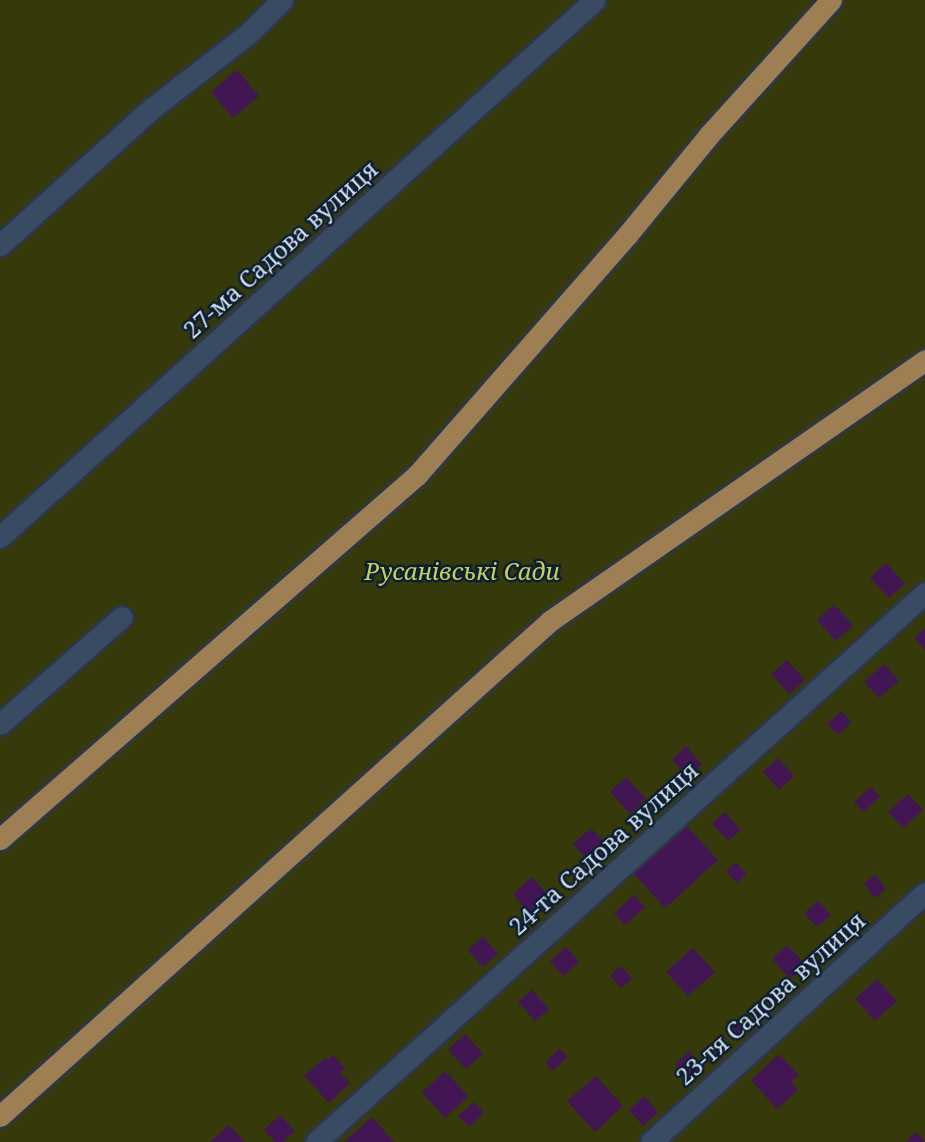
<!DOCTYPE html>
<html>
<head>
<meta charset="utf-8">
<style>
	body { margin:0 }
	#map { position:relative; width:925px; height:1142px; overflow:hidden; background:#0c1e33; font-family:"Noto Serif",serif }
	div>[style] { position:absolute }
	.green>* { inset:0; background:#363a0a }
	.building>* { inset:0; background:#421653 }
	.roads { filter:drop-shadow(2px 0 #2e3748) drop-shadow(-2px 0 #2e3748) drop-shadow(0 2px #2e3748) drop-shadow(0 -2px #2e3748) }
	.minor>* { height:21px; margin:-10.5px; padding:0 10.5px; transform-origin:10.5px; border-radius:10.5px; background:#384b63 }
	.major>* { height:21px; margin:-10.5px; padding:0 10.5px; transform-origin:10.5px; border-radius:10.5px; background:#9e7f53 }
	span { translate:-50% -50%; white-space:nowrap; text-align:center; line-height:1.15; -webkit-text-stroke:5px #0c1e33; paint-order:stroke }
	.street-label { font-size:24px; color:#d3dfed }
	.park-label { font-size:24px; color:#c5d05c; font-style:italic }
</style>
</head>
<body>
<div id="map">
	<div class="green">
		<i style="clip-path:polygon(0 0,925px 0,925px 1142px,0 1142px)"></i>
	</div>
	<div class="building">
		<i style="clip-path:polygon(237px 70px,259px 96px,233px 118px,211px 92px)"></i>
		<i style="clip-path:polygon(886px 563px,905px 584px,889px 598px,870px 578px)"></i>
		<i style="clip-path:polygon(834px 604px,853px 625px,836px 641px,817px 620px)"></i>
		<i style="clip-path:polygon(925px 628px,925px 650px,914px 638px)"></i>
		<i style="clip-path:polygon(787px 660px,805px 680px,789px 694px,771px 674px)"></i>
		<i style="clip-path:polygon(884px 664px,899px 681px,879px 698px,864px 682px)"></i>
		<i style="clip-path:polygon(841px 711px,852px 722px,838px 735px,827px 724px)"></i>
		<i style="clip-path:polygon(686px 746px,702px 765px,688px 777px,672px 760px)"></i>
		<i style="clip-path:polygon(778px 758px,794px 776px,779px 790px,763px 772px)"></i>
		<i style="clip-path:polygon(626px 777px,646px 799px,630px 814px,610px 792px)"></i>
		<i style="clip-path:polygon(871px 787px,880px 797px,863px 812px,854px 802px)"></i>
		<i style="clip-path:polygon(908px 794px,923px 810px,903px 828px,888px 812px)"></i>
		<i style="clip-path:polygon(725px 812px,741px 830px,728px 841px,712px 824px)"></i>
		<i style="clip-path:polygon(685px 824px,718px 860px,665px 908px,632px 872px)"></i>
		<i style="clip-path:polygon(591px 828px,611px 850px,593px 866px,573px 844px)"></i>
		<i style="clip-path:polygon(736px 862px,746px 874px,737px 883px,726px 871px)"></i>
		<i style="clip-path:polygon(875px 874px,886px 889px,875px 898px,864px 884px)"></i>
		<i style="clip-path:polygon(532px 877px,550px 897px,530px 914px,513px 894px)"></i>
		<i style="clip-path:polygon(634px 895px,645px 907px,625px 925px,614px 913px)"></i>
		<i style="clip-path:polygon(818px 901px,831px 915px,817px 927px,804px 913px)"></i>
		<i style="clip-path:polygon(483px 936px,498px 954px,483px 967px,468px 950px)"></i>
		<i style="clip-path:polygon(787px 945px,806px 965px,790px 979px,772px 959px)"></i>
		<i style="clip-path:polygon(566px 947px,579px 962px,563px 976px,550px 961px)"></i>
		<i style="clip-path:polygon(693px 948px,715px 972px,688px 996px,666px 972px)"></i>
		<i style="clip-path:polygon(621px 966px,632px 979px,621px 988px,610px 976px)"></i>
		<i style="clip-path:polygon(877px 979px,897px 1001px,875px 1021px,855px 999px)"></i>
		<i style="clip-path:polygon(532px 990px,549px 1009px,535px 1021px,518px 1002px)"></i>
		<i style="clip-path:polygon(739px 1021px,747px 1029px,736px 1039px,729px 1030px)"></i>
		<i style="clip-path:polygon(465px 1034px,483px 1054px,466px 1069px,448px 1050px)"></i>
		<i style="clip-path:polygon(560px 1049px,568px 1057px,553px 1071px,545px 1062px)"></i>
		<i style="clip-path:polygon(689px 1051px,702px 1065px,688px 1078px,675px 1064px)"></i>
		<i style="clip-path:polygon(779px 1054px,799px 1075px,791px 1082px,798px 1090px,777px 1109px,751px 1080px)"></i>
		<i style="clip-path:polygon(333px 1055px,345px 1068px,340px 1073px,350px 1083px,329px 1103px,304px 1076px,326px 1057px,328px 1060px)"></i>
		<i style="clip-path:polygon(445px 1071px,468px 1096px,445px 1118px,422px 1092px)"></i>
		<i style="clip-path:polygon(596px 1076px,623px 1106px,595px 1132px,567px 1101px)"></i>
		<i style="clip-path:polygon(644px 1096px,658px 1112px,643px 1126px,629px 1110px)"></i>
		<i style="clip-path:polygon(474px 1102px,484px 1113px,469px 1127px,458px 1116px)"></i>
		<i style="clip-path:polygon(280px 1115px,295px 1131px,283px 1142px,275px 1142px,264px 1130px)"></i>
		<i style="clip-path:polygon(372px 1117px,394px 1142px,344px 1142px)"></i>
		<i style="clip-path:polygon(229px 1125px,245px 1142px,210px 1142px)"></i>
		<i style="clip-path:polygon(917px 1132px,925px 1142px,906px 1142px)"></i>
	</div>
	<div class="roads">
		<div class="minor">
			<i style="left:0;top:245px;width:203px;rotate:-42deg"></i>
			<i style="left:151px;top:109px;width:124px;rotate:-37.8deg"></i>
			<i style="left:249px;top:33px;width:47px;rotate:-45deg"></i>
			<i style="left:0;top:537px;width:801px;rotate:-42.07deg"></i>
			<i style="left:0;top:724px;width:162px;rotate:-41.3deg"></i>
			<i style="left:316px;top:1142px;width:820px;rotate:-42.03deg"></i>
			<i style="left:651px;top:1142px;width:370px;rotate:-42.3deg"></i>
		</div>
		<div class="major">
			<i style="left:0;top:839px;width:554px;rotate:-41.12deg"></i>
			<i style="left:417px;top:475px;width:320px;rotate:-48.8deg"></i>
			<i style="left:628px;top:234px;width:128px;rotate:-50.7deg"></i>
			<i style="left:709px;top:135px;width:182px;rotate:-47.9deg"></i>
			<i style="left:0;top:1116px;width:740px;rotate:-41.99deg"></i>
			<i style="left:550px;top:621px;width:457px;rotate:-34.8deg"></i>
		</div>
	</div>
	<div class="street-label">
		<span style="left:280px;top:249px;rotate:-42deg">27-ма Садова вулиця</span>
		<span style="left:603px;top:848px;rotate:-42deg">24-та Садова вулиця</span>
		<span style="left:770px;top:998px;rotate:-42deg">23-тя Садова вулиця</span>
	</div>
	<div class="park-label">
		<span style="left:462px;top:571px">Русанівські Сади</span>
	</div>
</div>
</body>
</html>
